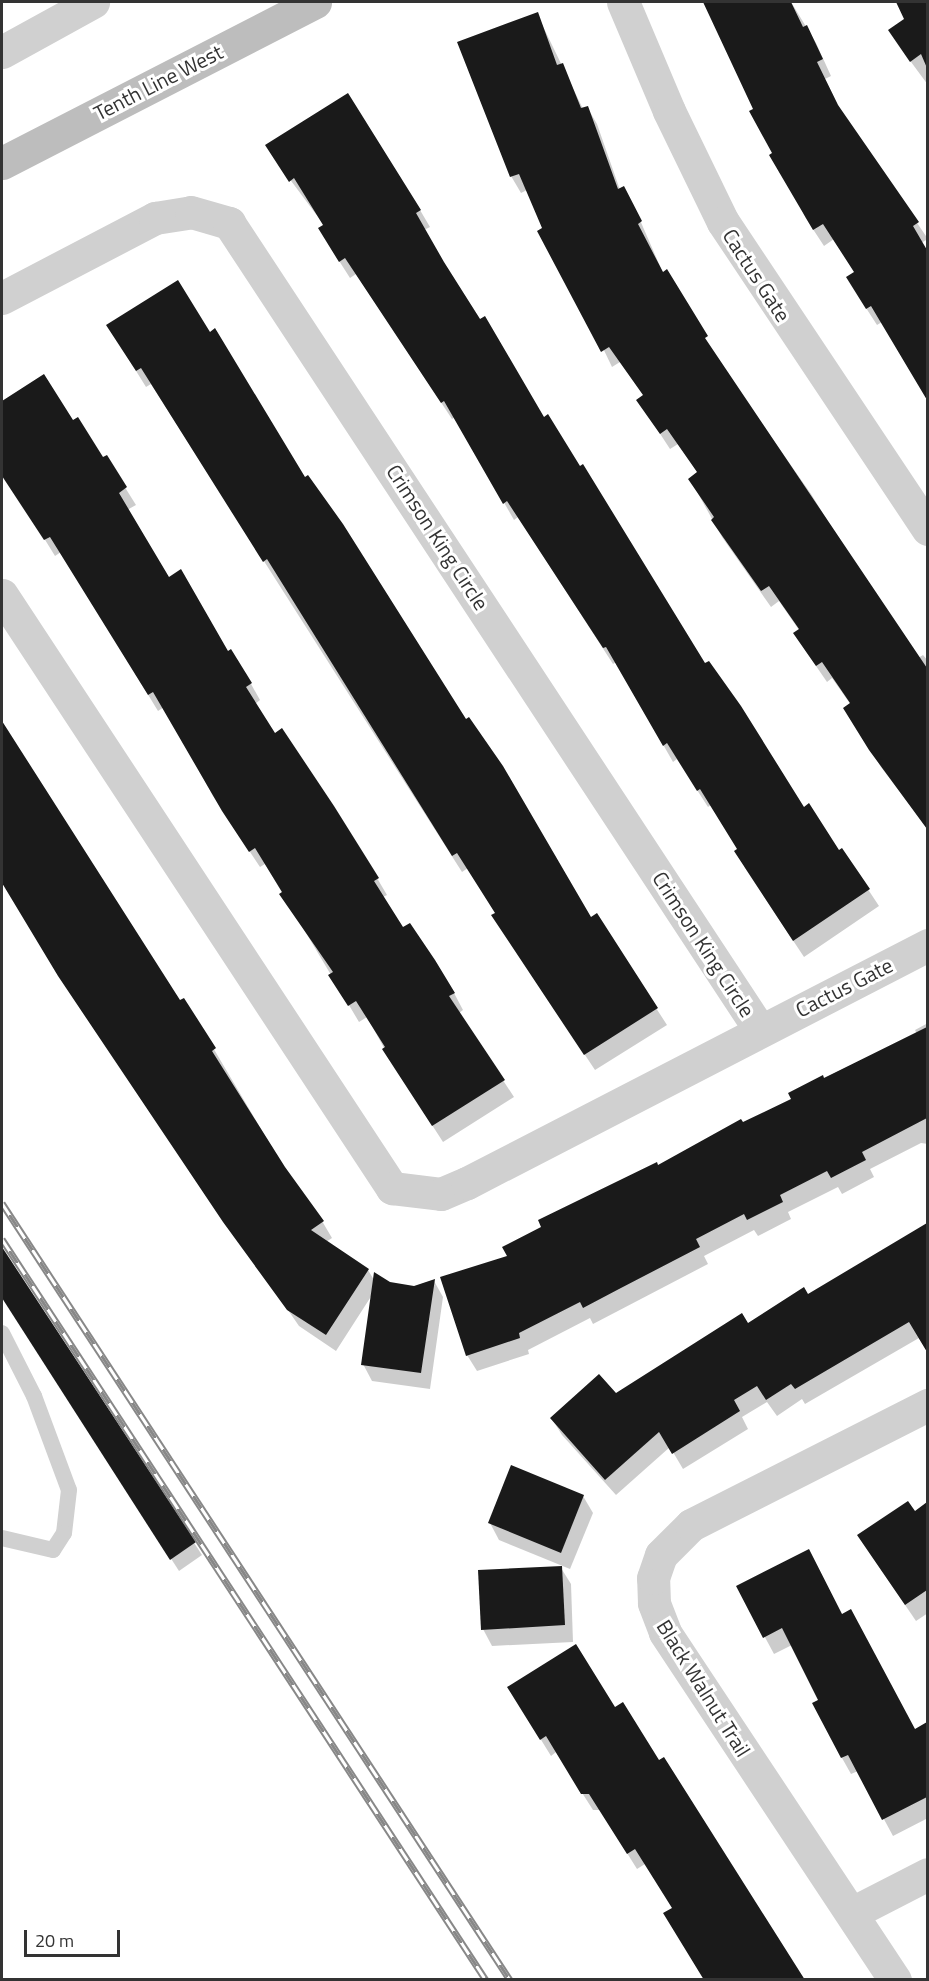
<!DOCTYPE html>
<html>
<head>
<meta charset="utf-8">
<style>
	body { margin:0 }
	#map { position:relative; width:929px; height:1981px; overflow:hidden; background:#fff; font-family:"Titillium Web",sans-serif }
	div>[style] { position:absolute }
	.shadow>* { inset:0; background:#0003 }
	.building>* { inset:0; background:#1a1a1a }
	.lane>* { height:16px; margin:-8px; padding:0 8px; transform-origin:8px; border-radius:8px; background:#d0d0d0 }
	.street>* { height:33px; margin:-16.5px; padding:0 16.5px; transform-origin:16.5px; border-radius:16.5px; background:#d0d0d0 }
	.secondary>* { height:33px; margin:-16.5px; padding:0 16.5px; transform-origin:16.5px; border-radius:16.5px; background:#bdbdbd }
	.rail>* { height:7px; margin-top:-3.5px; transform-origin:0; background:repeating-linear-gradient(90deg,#fff 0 14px,#888 0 28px); box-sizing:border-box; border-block:2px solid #888 }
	span { translate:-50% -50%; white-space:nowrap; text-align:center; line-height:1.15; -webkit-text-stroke:6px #fff; paint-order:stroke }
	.street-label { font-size:21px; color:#333 }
	.frame { position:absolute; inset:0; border:3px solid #333; pointer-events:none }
	.scale { position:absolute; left:24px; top:1930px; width:96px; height:27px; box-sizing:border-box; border:3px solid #333; border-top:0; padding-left:8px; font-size:18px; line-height:21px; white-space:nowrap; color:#333; -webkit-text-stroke:4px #fff; paint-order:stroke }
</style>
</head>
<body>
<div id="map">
	<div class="shadow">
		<i style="clip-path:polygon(708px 2px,791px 2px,816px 43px,831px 76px,825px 79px,842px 113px,928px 239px,921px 243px,928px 252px,927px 398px,882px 322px,877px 325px,857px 294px,855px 273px,834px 239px,824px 246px,805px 217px)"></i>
		<i style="clip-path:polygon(898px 2px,928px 2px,928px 85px,900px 47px,906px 20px)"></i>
		<i style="clip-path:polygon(537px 14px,583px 109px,587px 107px,597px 124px,620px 190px,633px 204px,663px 273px,666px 272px,714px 355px,811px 494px,861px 575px,918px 658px,923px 655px,928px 661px,928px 829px,881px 767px,855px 725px,851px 705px,832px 678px,827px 682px,805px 650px,795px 633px,799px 630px,779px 601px,771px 607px,722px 537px,690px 479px,698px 473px,678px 444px,670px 449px,638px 400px,644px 396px,620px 362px,612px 367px,527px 190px,521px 193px,511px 176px)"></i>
		<i style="clip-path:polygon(277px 162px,420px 210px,430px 227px,424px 230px,443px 262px,705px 665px,803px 809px,838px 853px,842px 850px,879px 906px,804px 957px,745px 868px,739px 850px,711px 805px,708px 807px,677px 759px,673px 762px,616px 662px,613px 664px,518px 517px,514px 520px,455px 417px,452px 419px,356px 274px,350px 278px,329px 245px,324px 225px)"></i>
		<i style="clip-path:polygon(118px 342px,304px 479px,591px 919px,596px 915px,667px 1025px,595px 1070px,503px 932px,496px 914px,468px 868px,462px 872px,151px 384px,146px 387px)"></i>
		<i style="clip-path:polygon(43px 376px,73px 423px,103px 459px,106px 457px,136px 505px,127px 510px,169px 579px,251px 684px,260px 700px,255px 704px,274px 735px,377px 878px,387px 895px,383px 897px,403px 929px,454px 993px,463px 1010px,459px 1013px,514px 1097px,443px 1142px,394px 1066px,367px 1017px,359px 1022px,265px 864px,260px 867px,213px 796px,164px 707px,158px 711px,61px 552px,55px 556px,2px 470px,2px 403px)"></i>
		<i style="clip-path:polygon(2px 723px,179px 1002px,199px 1024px,284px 1168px,322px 1221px,332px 1238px,326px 1242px,368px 1270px,374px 1280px,414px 1287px,434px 1281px,443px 1297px,430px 1389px,372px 1381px,363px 1364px,372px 1295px,336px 1351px,299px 1326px,70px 993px,2px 877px)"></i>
		<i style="clip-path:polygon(928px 1023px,928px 1144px,921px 1143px,870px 1169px,874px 1177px,842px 1194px,838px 1187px,788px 1212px,791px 1219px,758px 1236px,754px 1230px,704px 1256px,708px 1264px,593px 1324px,590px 1318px,528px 1350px,529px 1354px,477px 1371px,467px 1355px,509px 1256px,658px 1167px,793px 1099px,790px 1094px,917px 1034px,915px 1030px)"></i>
		<i style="clip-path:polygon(924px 1227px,928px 1233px,928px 1341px,923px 1344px,919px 1338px,805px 1404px,802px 1399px,777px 1416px,767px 1402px,742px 1417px,748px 1429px,683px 1469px,670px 1447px,616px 1495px,562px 1435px,552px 1419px,615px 1395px,808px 1296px)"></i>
		<i style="clip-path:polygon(2px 1249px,202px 1555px,179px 1571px,2px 1297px)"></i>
		<i style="clip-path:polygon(583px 1496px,593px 1513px,570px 1569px,499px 1540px,490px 1523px)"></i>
		<i style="clip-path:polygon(928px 1503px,928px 1613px,916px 1621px,869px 1552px)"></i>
		<i style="clip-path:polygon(561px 1568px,571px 1584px,573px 1642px,492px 1646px,483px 1629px)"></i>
		<i style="clip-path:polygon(738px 1587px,843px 1615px,915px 1730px,924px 1725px,928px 1731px,928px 1818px,893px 1836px,858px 1771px,851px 1774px,842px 1758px,814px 1704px,820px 1701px,792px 1645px,774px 1654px)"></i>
		<i style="clip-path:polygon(576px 1646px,645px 1864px,637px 1869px,600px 1810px,593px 1810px,556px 1752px,551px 1756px,519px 1704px)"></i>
	</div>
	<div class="building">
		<i style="clip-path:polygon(703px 2px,791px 2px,803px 27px,807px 25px,823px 59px,817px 62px,838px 105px,919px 222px,913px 226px,927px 250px,927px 400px,871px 306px,866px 309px,846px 277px,854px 272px,823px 224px,813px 230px,769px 155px,772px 153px,749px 111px,753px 109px)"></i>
		<i style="clip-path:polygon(896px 2px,927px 2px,927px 68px,921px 54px,910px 62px,888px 30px,904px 19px)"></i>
		<i style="clip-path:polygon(538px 12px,557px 65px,563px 63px,581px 108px,588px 106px,618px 189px,624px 186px,642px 221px,638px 224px,663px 272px,667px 269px,708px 336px,705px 338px,927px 668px,927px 829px,869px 750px,843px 708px,850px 703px,822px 662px,816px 666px,793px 633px,799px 629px,769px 586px,761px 591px,711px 520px,714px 517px,688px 479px,697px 472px,667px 429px,660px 434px,636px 400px,643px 395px,609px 347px,601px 352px,537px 231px,542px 228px,519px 174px,510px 177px,457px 42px)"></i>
		<i style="clip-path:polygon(348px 93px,421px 210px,416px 213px,444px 262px,480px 319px,485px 316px,544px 417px,548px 414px,580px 466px,583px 464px,705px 663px,709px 661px,741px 706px,804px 807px,809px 803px,839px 850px,842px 848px,870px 889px,793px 941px,734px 851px,737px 849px,700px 789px,697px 791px,667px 743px,663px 746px,606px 647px,603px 648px,507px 501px,503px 504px,444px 401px,441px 403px,345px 258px,339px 262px,318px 228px,323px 225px,294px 178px,289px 182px,265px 145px)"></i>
		<i style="clip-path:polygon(178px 280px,210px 332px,215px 328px,305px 477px,308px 475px,343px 524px,466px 719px,469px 717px,503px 766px,591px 917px,597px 913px,658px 1008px,584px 1055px,491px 915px,495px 913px,457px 853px,452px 856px,267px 559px,263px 562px,141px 368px,136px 371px,106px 325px)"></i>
		<i style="clip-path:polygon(44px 374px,73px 420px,78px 417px,103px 457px,107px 455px,127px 487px,119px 493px,169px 577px,181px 569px,228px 651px,231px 649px,252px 683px,246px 687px,275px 733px,282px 728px,334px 806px,379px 878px,374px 881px,403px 927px,410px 923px,435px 960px,455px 993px,449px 996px,505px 1080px,432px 1126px,382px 1049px,385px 1047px,356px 1001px,348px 1006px,328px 975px,333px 972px,279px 894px,282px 892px,255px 848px,249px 852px,222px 811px,153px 692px,148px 695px,50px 537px,44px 540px,2px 476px,2px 401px)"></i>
		<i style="clip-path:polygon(2px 721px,180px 1000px,184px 998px,216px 1048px,212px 1051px,285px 1167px,324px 1221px,311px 1230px,369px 1269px,326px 1335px,287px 1310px,223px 1222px,58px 976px,2px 883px)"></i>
		<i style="clip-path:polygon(927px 1027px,927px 1118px,862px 1152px,866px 1160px,831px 1178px,827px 1171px,780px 1195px,783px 1202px,747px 1220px,744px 1214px,696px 1239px,700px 1247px,619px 1289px,583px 1308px,580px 1302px,519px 1333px,520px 1338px,466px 1356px,440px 1277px,507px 1256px,502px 1247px,541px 1227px,538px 1220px,657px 1162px,658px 1165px,741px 1119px,743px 1122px,791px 1099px,788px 1093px,823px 1075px,824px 1078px)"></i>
		<i style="clip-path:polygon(927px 1223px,927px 1352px,909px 1322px,795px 1389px,791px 1384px,766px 1400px,757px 1386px,734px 1400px,740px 1411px,672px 1454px,659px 1432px,605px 1480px,550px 1418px,599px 1374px,616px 1393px,742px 1313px,748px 1323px,804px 1287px,808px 1294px)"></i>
		<i style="clip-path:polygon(2px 1247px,196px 1542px,170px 1560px,2px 1298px)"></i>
		<i style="clip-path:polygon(374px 1272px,390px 1282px,414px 1286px,435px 1279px,421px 1373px,361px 1365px)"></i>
		<i style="clip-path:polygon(511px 1465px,584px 1495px,561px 1553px,488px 1523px)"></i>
		<i style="clip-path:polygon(908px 1501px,915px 1511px,927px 1502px,927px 1590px,905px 1605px,857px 1535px)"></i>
		<i style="clip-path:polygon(809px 1549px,842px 1614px,851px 1609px,915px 1729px,927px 1722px,927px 1797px,882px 1820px,848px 1755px,841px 1758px,812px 1703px,818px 1700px,782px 1628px,763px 1638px,736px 1586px)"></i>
		<i style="clip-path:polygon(562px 1566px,565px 1625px,481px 1630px,478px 1570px)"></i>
		<i style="clip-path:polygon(576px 1644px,615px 1707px,623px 1702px,659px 1760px,664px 1757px,805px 1980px,704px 1980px,663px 1913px,672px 1908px,635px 1849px,627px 1854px,589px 1794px,581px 1794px,546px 1736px,540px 1740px,507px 1687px)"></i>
	</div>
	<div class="lane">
		<i style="left:2px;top:1333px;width:71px;rotate:63.1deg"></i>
		<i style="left:34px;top:1396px;width:100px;rotate:69.6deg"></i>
		<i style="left:69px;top:1490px;width:43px;rotate:96.6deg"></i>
		<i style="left:64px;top:1533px;width:20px;rotate:123deg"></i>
		<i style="left:53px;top:1550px;width:52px;rotate:-166.8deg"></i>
	</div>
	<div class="street">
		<i style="left:623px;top:2px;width:118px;rotate:67.1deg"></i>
		<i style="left:669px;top:111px;width:123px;rotate:64.1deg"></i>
		<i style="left:723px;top:222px;width:369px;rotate:56.3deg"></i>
		<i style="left:2px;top:52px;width:104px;rotate:-28.8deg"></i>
		<i style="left:2px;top:298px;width:173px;rotate:-27.6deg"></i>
		<i style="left:155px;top:218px;width:36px;rotate:-9deg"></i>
		<i style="left:191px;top:212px;width:40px;rotate:16deg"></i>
		<i style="left:229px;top:223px;width:966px;rotate:56.66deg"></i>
		<i style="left:2px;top:595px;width:710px;rotate:56.67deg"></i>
		<i style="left:392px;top:1188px;width:49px;rotate:7deg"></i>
		<i style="left:441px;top:1194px;width:28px;rotate:-23deg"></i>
		<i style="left:467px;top:1183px;width:519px;rotate:-27.31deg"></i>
		<i style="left:852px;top:1913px;width:85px;rotate:-27.2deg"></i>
		<i style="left:895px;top:1980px;width:417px;rotate:-123.5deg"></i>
		<i style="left:665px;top:1632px;width:31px;rotate:-111deg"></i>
		<i style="left:654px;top:1603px;width:25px;rotate:-92deg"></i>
		<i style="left:653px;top:1578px;width:24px;rotate:-71deg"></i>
		<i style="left:661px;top:1555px;width:42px;rotate:-45deg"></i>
		<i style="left:691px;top:1525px;width:266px;rotate:-26.9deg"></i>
	</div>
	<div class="secondary">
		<i style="left:2px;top:163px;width:352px;rotate:-27.2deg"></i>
	</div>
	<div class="rail">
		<i style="left:2px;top:1203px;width:928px;rotate:56.82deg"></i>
		<i style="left:2px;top:1239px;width:885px;rotate:56.85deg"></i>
	</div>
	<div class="street-label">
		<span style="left:158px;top:82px;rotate:-27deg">Tenth Line West</span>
		<span style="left:757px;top:275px;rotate:57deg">Cactus Gate</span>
		<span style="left:438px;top:537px;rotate:57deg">Crimson King Circle</span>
		<span style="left:704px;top:944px;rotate:57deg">Crimson King Circle</span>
		<span style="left:844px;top:987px;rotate:-27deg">Cactus Gate</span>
		<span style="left:704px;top:1688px;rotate:58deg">Black Walnut Trail</span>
	</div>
	<div class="frame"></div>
	<div class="scale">20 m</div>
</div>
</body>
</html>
